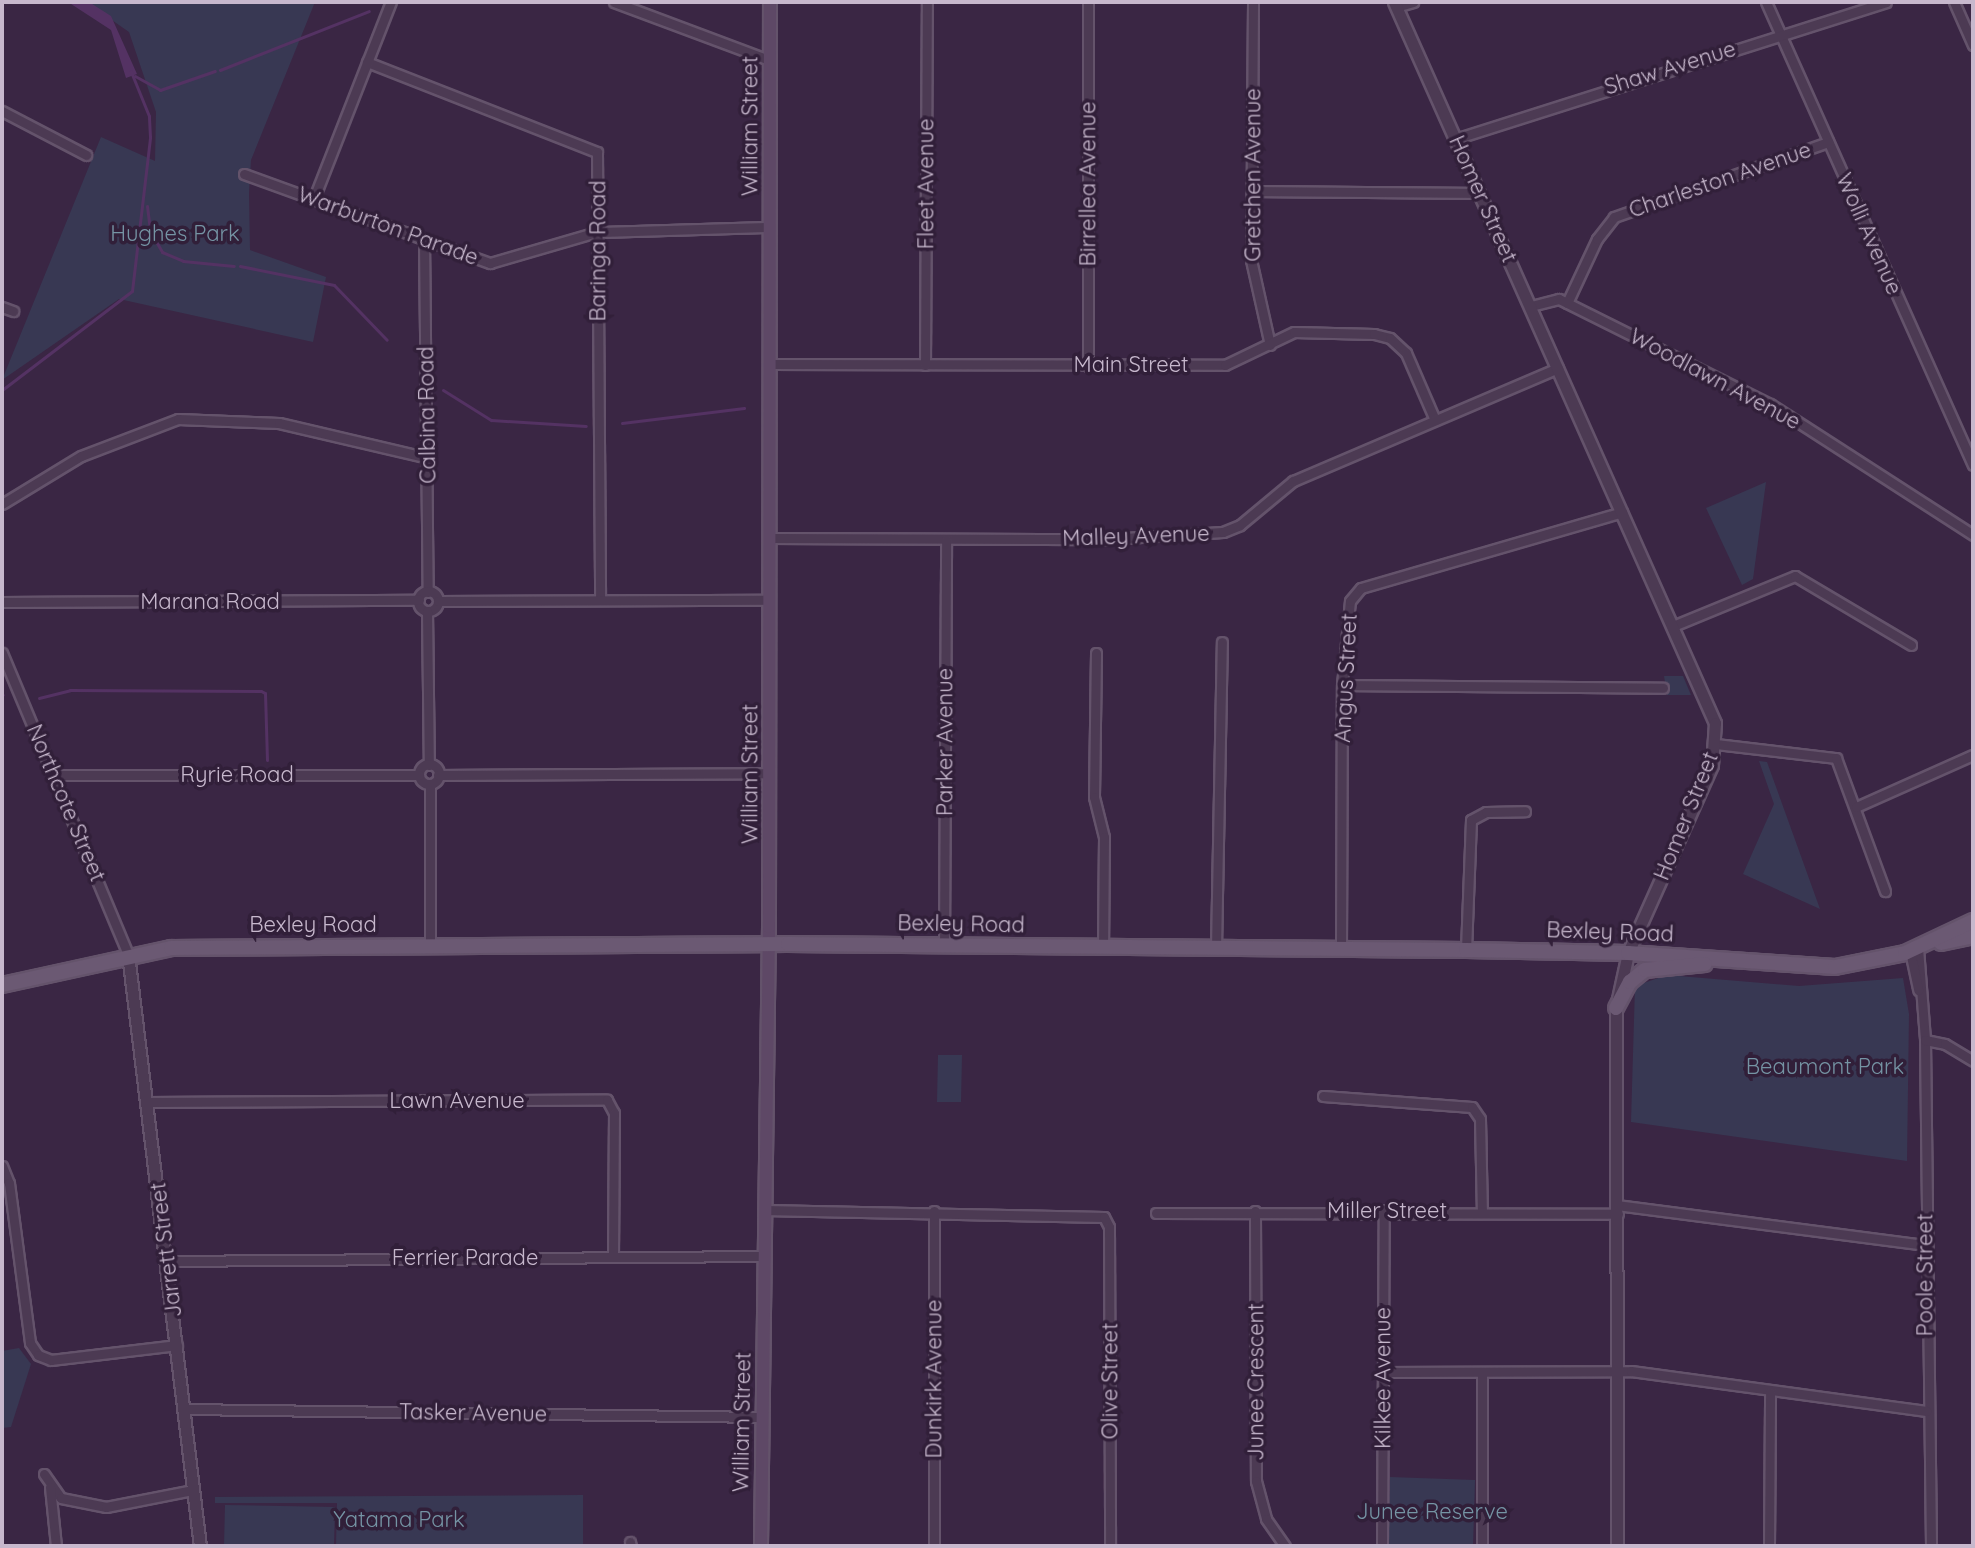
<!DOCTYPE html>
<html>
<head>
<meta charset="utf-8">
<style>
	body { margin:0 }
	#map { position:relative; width:1975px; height:1548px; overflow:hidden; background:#3a2644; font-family:Quicksand,sans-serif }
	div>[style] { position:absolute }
	.green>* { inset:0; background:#383853 }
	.water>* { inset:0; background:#543263 }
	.stream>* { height:3px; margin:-1.5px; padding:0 1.5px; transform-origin:1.5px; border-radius:1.5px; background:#543263 }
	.roads { filter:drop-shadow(2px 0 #64536b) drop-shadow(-2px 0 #64536b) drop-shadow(0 2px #64536b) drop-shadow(0 -2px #64536b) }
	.minor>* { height:9px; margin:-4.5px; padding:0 4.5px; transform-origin:4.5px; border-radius:4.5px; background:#4c3a53 }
	.minor>.ring { margin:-4.5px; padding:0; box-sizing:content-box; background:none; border:9px solid #4c3a53; border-radius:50% }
	.tertiary>* { height:11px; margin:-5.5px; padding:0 5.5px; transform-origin:5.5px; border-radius:5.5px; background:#4c3a53 }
	.secondary>* { height:12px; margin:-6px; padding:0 6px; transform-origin:6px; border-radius:6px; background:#5e4866 }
	.primary>* { height:14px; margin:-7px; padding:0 7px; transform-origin:7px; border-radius:7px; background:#6b5973 }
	span { translate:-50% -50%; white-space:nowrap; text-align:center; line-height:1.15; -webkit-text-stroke:7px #311f39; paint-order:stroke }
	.street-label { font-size:22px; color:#c7b8cd }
	.park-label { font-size:22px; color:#7594a4 }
	.frame { position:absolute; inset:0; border:4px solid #c7b8cd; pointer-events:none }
</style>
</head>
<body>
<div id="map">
	<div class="green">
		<i style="clip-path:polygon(86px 2px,315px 2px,251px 160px,249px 193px,250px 250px,326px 277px,313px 342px,119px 299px,2px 380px,101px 137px,155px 161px,156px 112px,129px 32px)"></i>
		<i style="clip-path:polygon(1766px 482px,1753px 579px,1742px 585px,1706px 508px)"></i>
		<i style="clip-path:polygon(1664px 676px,1683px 676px,1691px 695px,1667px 695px)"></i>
		<i style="clip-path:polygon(1759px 761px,1767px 762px,1820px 909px,1743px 874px,1774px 804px)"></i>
		<i style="clip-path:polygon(1667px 975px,1799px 986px,1903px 978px,1909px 1014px,1907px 1161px,1631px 1122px,1635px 986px)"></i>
		<i style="clip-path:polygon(938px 1055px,962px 1055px,961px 1102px,937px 1102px)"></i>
		<i style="clip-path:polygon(19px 1348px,31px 1364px,11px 1427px,2px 1428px,2px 1351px)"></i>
		<i style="clip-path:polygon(1390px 1477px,1475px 1480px,1473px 1546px,1388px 1546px)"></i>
		<i style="clip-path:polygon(583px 1495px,583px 1546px,336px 1546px,337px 1503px,215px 1503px,215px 1497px)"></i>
		<i style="clip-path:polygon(225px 1505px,335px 1507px,334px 1546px,224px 1546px)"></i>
	</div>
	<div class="water">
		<i style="clip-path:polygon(68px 2px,89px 2px,111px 16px,137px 74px,126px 78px,111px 30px)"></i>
	</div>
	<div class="stream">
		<i style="left:220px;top:70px;width:160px;rotate:-21.6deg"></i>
		<i style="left:135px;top:76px;width:29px;rotate:29deg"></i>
		<i style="left:160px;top:90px;width:58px;rotate:-19.1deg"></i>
		<i style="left:147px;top:206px;width:25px;rotate:83deg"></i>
		<i style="left:150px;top:231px;width:24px;rotate:60deg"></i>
		<i style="left:162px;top:252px;width:23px;rotate:23deg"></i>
		<i style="left:183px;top:261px;width:51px;rotate:5.6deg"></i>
		<i style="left:240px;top:266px;width:96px;rotate:11.4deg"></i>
		<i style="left:334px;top:285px;width:76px;rotate:46.1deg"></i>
		<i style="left:2px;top:390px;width:163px;rotate:-37.3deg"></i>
		<i style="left:132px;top:291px;width:155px;rotate:-83.3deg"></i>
		<i style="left:150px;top:137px;width:21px;rotate:-93deg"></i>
		<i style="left:149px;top:116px;width:48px;rotate:-112.2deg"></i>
		<i style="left:443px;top:390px;width:57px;rotate:32deg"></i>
		<i style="left:491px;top:420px;width:95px;rotate:3.6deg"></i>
		<i style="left:622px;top:423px;width:123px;rotate:-7deg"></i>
		<i style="left:2px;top:694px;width:1px;rotate:45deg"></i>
		<i style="left:39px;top:698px;width:32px;rotate:-14deg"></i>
		<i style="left:70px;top:690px;width:191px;rotate:0.3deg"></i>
		<i style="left:261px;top:691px;width:4px;rotate:27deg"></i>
		<i style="left:265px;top:693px;width:67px;rotate:88.3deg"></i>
	</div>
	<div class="roads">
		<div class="minor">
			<i style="left:614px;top:2px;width:165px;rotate:20.5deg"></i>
			<i style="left:1253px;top:2px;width:258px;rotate:90.4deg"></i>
			<i style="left:1251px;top:260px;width:87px;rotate:77.4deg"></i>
			<i style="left:1766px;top:2px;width:507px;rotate:65.91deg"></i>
			<i style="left:1954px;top:2px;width:47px;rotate:66.2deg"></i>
			<i style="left:1396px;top:7px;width:18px;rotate:-16deg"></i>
			<i style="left:367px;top:62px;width:247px;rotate:21.4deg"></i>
			<i style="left:597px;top:152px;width:445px;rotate:89.6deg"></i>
			<i style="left:2px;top:111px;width:95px;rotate:27.6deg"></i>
			<i style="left:1455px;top:139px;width:452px;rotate:-17.6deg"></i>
			<i style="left:244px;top:174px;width:262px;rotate:19.9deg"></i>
			<i style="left:490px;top:263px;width:111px;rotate:-16.2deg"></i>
			<i style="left:597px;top:232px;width:173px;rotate:-1.7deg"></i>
			<i style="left:1253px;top:191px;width:226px;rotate:0.5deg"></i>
			<i style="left:314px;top:198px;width:211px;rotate:-68.6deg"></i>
			<i style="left:424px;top:239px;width:353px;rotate:89.4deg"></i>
			<i style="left:1567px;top:303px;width:71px;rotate:-64.9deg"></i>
			<i style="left:1597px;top:239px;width:28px;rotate:-52deg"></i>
			<i style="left:1614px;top:217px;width:227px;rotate:-19.3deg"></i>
			<i style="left:1531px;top:306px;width:29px;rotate:-14deg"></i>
			<i style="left:1559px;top:299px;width:236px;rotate:26.5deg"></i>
			<i style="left:1770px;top:404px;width:242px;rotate:32.8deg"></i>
			<i style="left:2px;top:307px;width:12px;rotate:20deg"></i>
			<i style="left:770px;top:364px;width:455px;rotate:0.1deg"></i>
			<i style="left:1225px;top:365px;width:76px;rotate:-25.6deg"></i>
			<i style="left:1294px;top:332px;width:80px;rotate:1.4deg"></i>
			<i style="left:1374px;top:334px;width:16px;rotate:14deg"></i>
			<i style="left:1390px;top:338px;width:22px;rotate:43deg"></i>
			<i style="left:1406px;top:353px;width:73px;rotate:66.6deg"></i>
			<i style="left:925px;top:365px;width:363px;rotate:-89.7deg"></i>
			<i style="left:1088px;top:366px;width:364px;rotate:-90deg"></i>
			<i style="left:2px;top:504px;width:92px;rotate:-31.3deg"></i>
			<i style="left:81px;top:456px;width:104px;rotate:-20.9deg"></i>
			<i style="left:178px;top:419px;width:101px;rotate:2.3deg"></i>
			<i style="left:279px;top:423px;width:153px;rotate:13.2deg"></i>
			<i style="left:770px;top:538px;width:339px;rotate:0.2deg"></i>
			<i style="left:1109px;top:539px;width:114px;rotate:-3.5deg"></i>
			<i style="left:1223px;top:532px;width:18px;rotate:-22deg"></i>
			<i style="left:1240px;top:525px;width:69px;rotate:-39.7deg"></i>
			<i style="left:1293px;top:481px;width:288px;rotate:-23.1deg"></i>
			<i class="ring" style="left:418px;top:591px;width:11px;height:11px"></i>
			<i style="left:438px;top:601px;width:332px;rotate:-0.2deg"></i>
			<i style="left:2px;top:602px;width:417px;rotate:-0.3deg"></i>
			<i style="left:427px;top:611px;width:154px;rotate:89.3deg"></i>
			<i style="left:1673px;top:626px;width:132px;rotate:-22.3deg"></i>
			<i style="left:1795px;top:576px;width:135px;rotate:30.7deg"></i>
			<i style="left:2px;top:653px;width:326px;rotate:67.3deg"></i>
			<i style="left:1096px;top:653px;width:144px;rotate:90.8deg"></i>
			<i style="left:1094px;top:797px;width:41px;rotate:76deg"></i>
			<i style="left:1104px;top:837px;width:110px;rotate:90.5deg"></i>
			<i style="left:1342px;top:685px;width:321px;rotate:0.5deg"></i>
			<i style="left:1716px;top:744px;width:121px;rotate:6.7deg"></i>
			<i style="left:1836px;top:758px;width:142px;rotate:69.8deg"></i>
			<i class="ring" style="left:419px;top:764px;width:11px;height:11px"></i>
			<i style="left:54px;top:775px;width:365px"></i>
			<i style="left:438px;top:775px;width:332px;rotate:-0.3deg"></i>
			<i style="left:430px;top:784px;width:163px;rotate:90deg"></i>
			<i style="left:1856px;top:807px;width:128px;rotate:-24deg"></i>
			<i style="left:944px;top:946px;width:407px;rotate:-89.7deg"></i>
			<i style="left:1216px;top:948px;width:306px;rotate:-88.9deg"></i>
			<i style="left:1918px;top:948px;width:92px;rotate:85.6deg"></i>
			<i style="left:1925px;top:1040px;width:506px;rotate:89.32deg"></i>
			<i style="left:1341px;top:949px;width:264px;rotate:-89.8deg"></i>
			<i style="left:1342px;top:685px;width:84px;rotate:-84.6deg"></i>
			<i style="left:1350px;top:601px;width:17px;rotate:-50deg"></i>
			<i style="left:1361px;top:588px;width:272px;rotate:-16.2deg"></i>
			<i style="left:1466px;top:950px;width:130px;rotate:-87.8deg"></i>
			<i style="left:1471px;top:820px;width:17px;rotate:-28deg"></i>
			<i style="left:1486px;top:812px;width:39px;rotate:-1deg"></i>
			<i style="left:1910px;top:951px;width:40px;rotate:78deg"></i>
			<i style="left:1925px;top:1040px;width:20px;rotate:11deg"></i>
			<i style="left:1945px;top:1044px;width:33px;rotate:31deg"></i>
			<i style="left:1323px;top:1096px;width:149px;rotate:4.2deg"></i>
			<i style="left:1472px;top:1107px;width:14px;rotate:56deg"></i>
			<i style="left:1480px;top:1119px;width:93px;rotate:88.8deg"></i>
			<i style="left:149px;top:1102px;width:458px;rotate:-0.3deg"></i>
			<i style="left:607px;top:1100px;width:15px;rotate:62deg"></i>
			<i style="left:614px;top:1113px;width:144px;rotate:90.4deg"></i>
			<i style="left:2px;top:1166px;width:18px;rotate:68deg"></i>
			<i style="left:9px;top:1183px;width:161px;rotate:82.5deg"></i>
			<i style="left:30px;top:1343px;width:14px;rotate:56deg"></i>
			<i style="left:38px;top:1355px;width:14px;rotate:21deg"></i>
			<i style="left:51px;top:1360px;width:127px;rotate:-6.8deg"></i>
			<i style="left:1617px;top:1205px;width:311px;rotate:7.4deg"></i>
			<i style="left:764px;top:1210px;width:340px;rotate:1.2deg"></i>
			<i style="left:1104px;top:1217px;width:11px;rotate:63deg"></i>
			<i style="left:1109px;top:1227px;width:319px;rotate:89.8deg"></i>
			<i style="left:1255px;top:1211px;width:270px;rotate:89.8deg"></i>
			<i style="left:1256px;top:1481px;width:39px;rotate:75deg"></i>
			<i style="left:1266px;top:1519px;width:33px;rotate:55deg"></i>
			<i style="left:1156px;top:1213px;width:462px;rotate:0.1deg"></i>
			<i style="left:167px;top:1261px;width:597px;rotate:-0.48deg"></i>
			<i style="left:1383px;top:1372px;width:248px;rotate:-0.2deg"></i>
			<i style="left:1631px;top:1371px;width:298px;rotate:7.7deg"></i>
			<i style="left:1482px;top:1373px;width:173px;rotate:90deg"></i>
			<i style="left:184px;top:1409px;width:578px;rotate:0.79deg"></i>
			<i style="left:44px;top:1474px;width:29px;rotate:55deg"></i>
			<i style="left:61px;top:1498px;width:46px;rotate:11.3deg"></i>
			<i style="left:106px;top:1507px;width:89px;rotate:-11.1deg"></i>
			<i style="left:50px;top:1487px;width:59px;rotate:84.2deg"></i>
			<i style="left:630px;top:1542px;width:4px;rotate:76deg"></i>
			<i style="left:934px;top:1546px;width:335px;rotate:-90deg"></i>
			<i style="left:1382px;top:1546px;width:336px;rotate:-89.7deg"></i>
			<i style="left:1769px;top:1546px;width:154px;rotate:-89.6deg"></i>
		</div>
		<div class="tertiary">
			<i style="left:1394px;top:2px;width:789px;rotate:66deg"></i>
			<i style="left:1715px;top:723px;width:42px;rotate:94.1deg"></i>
			<i style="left:1712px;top:765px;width:206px;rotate:114.1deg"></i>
			<i style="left:1628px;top:953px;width:56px;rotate:102.3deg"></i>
			<i style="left:1616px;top:1008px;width:538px;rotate:89.89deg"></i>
			<i style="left:128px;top:954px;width:596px;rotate:83.07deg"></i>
		</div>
		<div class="secondary">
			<i style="left:761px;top:1546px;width:619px;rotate:-89.26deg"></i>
			<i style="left:769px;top:927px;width:925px;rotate:-89.94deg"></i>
		</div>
		<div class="primary">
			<i style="left:1941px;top:943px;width:33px;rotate:-12deg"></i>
			<i style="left:2px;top:985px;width:173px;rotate:-12.3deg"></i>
			<i style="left:171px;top:948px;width:617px;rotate:-0.37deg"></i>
			<i style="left:788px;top:944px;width:678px;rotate:0.51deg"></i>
			<i style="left:1466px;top:950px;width:162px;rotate:1.1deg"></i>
			<i style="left:1628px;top:953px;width:207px;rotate:3.9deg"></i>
			<i style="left:1835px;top:967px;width:71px;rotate:-11.3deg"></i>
			<i style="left:1905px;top:953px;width:75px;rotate:-25.2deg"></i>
			<i style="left:1616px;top:1008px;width:30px;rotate:-62deg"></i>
			<i style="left:1630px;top:982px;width:19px;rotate:-39deg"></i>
			<i style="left:1645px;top:970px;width:60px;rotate:-5.7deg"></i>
		</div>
	</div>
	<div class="street-label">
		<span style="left:1670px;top:68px;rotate:-17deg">Shaw Avenue</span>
		<span style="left:750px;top:126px;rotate:-90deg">William Street</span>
		<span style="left:1253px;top:175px;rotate:-90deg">Gretchen Avenue</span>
		<span style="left:1720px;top:180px;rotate:-19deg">Charleston Avenue</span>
		<span style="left:926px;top:184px;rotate:-90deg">Fleet Avenue</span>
		<span style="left:1088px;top:184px;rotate:-90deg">Birrellea Avenue</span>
		<span style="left:1483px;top:199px;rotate:66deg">Homer Street</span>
		<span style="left:388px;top:226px;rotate:20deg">Warburton Parade</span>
		<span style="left:1869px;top:234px;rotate:66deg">Wolli Avenue</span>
		<span style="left:598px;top:251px;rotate:-90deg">Baringa Road</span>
		<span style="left:1131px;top:365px">Main Street</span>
		<span style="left:1715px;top:379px;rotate:28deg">Woodlawn Avenue</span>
		<span style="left:427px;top:415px;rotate:-91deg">Calbina Road</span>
		<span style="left:1136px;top:536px;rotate:-2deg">Malley Avenue</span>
		<span style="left:210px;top:602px">Marana Road</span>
		<span style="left:1346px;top:678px;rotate:-87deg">Angus Street</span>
		<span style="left:945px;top:742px;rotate:-90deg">Parker Avenue</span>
		<span style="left:750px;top:774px;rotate:-90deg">William Street</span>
		<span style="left:237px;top:775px">Ryrie Road</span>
		<span style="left:66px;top:803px;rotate:67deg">Northcote Street</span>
		<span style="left:1686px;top:816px;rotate:-68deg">Homer Street</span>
		<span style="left:961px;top:924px;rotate:1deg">Bexley Road</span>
		<span style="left:313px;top:925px">Bexley Road</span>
		<span style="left:1610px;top:932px;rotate:2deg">Bexley Road</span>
		<span style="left:457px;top:1101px">Lawn Avenue</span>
		<span style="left:1387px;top:1211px">Miller Street</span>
		<span style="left:166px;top:1250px;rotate:-97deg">Jarrett Street</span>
		<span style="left:465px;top:1258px">Ferrier Parade</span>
		<span style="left:1925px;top:1275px;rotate:-90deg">Poole Street</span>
		<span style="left:1383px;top:1378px;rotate:-90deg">Kilkee Avenue</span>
		<span style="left:934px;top:1379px;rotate:-90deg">Dunkirk Avenue</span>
		<span style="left:1110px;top:1381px;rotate:-90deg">Olive Street</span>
		<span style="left:1256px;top:1382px;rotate:-90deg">Junee Crescent</span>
		<span style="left:473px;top:1413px;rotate:1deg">Tasker Avenue</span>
		<span style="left:742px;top:1422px;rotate:-89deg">William Street</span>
	</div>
	<div class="park-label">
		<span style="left:175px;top:234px">Hughes Park</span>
		<span style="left:1825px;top:1067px">Beaumont Park</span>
		<span style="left:1432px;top:1512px">Junee Reserve</span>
		<span style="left:399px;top:1520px">Yatama Park</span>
	</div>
	<div class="frame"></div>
</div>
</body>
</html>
